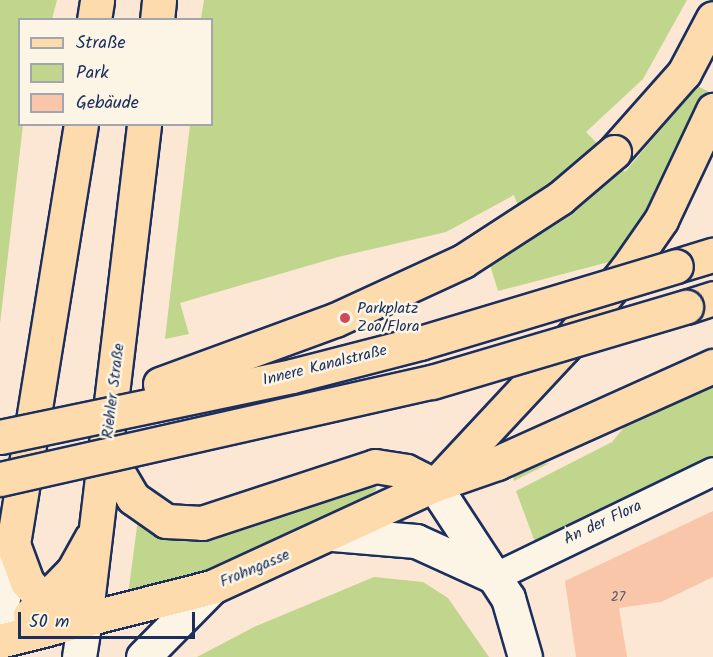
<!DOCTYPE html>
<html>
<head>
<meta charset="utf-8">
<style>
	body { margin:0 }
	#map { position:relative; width:713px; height:657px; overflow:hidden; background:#fbe7d3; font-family:Kalam,sans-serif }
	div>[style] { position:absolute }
	.green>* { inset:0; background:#bfd68c }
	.building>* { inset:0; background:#f9c6aa }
	.roads { filter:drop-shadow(2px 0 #1b2f5e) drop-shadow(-2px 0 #1b2f5e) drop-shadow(0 2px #1b2f5e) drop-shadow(0 -2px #1b2f5e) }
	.minor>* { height:27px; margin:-13.5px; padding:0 13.5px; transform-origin:13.5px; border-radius:13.5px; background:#fcf5e5 }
	.tertiary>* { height:33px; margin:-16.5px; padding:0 16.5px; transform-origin:16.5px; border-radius:16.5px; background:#fcf5e5 }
	.secondary>* { height:33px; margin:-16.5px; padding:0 16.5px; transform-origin:16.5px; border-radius:16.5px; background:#fcf5e5 }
	.primary>* { height:33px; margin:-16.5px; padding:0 16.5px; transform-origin:16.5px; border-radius:16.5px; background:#fedbac }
	.trunk>* { height:33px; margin:-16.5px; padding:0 16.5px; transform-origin:16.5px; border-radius:16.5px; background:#fedbac }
	.bridges { filter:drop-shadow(2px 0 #1b2f5e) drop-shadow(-2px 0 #1b2f5e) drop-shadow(0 2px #1b2f5e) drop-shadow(0 -2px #1b2f5e) }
	.trunk-bridge>* { height:33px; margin:-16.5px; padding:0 16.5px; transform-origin:16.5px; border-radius:16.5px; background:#fedbac }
	.dots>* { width:16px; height:16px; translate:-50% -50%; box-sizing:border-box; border:3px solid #fcf5e5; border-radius:50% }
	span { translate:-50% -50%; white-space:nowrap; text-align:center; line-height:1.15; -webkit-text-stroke:5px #fcf5e5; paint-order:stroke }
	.number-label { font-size:14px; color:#525571 }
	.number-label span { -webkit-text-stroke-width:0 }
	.poi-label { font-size:16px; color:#1b2f5e }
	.left { translate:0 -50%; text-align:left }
	.street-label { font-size:16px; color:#1b2f5e }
	.legend { position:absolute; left:18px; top:18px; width:195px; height:108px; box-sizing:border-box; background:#fcf5e5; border:2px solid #a2a6af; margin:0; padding:8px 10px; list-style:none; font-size:18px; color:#1b2f5e }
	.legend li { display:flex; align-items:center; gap:12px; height:30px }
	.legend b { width:30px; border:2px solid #a2a6af }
	.scale { position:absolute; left:18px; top:612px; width:177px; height:27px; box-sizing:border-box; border:3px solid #1b2f5e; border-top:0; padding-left:8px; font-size:18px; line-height:21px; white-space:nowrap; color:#1b2f5e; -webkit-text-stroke:4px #fcf5e5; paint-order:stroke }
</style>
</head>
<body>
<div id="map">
	<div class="green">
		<i style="clip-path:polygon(0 0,57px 0,52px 19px,20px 20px,20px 124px,23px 125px,0 324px)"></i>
		<i style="clip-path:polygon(204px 0,687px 0,643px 79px,586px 132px,625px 172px,697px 86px,708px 91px,620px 259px,498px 291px,490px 265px,530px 239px,514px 195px,446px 232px,338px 257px,180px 303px,189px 334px,165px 339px,190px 125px,212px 124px,212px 20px,201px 19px)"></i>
		<i style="clip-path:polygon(713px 379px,713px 459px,535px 542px,516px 491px,612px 442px,636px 413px)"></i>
		<i style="clip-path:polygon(550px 463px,514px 481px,511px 469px)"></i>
		<i style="clip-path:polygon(375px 481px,376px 490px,330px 520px,263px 552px,128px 595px,138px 519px)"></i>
		<i style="clip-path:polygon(374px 577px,423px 582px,448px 598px,489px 657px,197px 657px,254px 627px)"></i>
	</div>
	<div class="building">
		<i style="clip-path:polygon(713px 511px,713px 577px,661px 602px,619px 608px,627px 657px,576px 657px,565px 581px)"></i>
	</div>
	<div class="roads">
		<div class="minor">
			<i style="left:494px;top:577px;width:243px;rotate:-25.8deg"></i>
		</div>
		<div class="tertiary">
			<i style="left:434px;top:485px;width:135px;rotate:56.8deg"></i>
			<i style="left:508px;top:598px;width:61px;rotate:73.9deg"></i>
			<i style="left:333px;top:534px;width:83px;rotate:4.8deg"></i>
			<i style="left:416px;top:541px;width:85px;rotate:24.4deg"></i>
		</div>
		<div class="secondary">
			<i style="left:0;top:615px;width:72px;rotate:-79.6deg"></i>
			<i style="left:79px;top:657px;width:37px;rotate:-81deg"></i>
			<i style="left:143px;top:657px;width:98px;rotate:-45.4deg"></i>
		</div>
		<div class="primary">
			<i style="left:94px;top:20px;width:20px;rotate:-81deg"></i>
			<i style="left:157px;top:20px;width:20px;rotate:-84deg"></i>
			<i style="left:81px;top:124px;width:425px;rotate:99.2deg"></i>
			<i style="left:13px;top:544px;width:40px;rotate:69.8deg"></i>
			<i style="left:27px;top:582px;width:25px;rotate:48deg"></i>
			<i style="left:44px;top:601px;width:45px;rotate:24.9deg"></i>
			<i style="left:107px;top:454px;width:51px;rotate:59.4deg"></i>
			<i style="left:133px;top:498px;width:40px;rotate:34.9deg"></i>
			<i style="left:166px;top:521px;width:36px;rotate:3deg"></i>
			<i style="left:202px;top:523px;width:182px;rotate:-18.2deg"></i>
			<i style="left:375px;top:466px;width:31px;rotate:9deg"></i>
			<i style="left:406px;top:471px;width:31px;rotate:27deg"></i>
			<i style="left:440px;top:480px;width:182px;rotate:-47deg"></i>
			<i style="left:564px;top:347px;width:100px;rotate:-51.1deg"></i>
			<i style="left:627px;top:269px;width:60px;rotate:-55.2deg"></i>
			<i style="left:661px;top:220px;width:122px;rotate:-64.7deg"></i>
			<i style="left:30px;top:615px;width:62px;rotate:-45.7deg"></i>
			<i style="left:73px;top:571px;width:37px;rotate:-61deg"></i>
			<i style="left:85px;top:620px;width:499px;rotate:-83.2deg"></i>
			<i style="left:0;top:641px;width:219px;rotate:-14.3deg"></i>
			<i style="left:212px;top:587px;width:244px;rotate:-24.7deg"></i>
			<i style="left:434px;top:485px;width:67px;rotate:-19.2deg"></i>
			<i style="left:497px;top:463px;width:237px;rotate:-24.2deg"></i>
		</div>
		<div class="trunk">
			<i style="left:614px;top:152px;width:106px;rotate:-48.5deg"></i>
			<i style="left:684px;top:73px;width:62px;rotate:-62.2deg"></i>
			<i style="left:676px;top:266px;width:39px;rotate:-17deg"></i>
			<i style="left:686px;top:307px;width:28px;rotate:-18deg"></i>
		</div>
	</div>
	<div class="bridges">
		<div class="trunk-bridge">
			<i style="left:160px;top:384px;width:186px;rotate:-20.1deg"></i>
			<i style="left:335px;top:320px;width:141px;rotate:-24.7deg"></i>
			<i style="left:463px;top:261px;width:116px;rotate:-33deg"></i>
			<i style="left:560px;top:198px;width:71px;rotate:-40.4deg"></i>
			<i style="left:0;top:437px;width:298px;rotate:-11.8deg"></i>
			<i style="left:292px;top:376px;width:132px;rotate:-14.5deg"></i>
			<i style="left:420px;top:343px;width:267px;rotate:-16.7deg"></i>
			<i style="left:0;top:479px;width:443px;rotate:-12.7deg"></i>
			<i style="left:432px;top:382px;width:265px;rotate:-16.5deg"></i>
		</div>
	</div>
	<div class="dots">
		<i style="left:345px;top:318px;background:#d1495b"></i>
	</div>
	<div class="number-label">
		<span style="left:618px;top:597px">27</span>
	</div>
	<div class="poi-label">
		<span class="left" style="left:357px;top:318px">Parkplatz<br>Zoo/Flora</span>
	</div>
	<div class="street-label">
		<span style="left:325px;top:366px;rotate:-14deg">Innere Kanalstraße</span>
		<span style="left:114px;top:391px;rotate:-83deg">Riehler Straße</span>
		<span style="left:603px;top:523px;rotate:-25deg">An der Flora</span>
		<span style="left:255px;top:569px;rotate:-23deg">Frohngasse</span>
	</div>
	<ul class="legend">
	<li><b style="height:8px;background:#fedbac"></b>Straße</li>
	<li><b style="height:16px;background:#bfd68c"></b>Park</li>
	<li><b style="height:16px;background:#f9c6aa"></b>Gebäude</li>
	</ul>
	<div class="scale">50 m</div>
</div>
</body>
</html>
